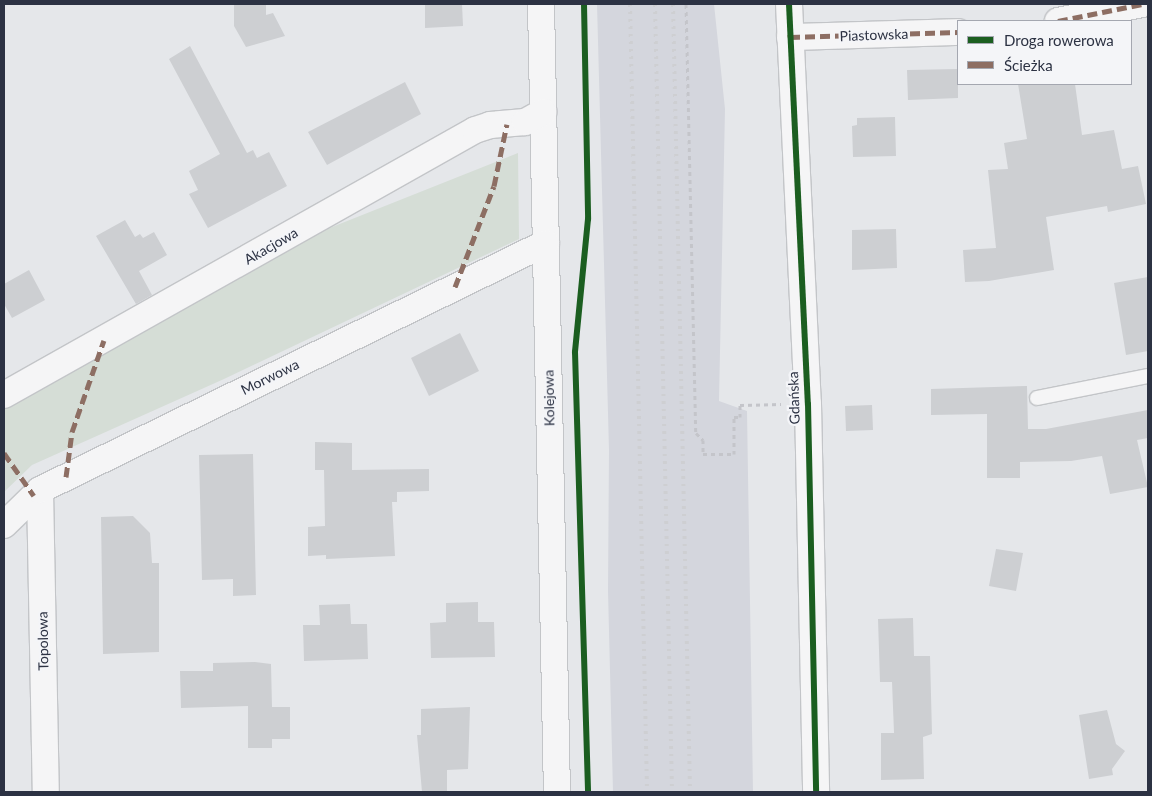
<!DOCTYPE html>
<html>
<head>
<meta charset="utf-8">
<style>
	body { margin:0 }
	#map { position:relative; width:1152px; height:796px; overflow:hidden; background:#e5e7ea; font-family:Lato,sans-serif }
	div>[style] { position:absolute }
	.built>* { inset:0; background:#d4d6dd }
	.green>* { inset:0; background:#d5ddd6 }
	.building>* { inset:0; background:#cdcfd2 }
	.path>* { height:3px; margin-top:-1.5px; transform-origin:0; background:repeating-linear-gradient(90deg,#c4c5ca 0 4px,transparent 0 8px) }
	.roads { filter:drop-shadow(1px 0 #c3c5c8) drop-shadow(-1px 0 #c3c5c8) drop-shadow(0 1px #c3c5c8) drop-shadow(0 -1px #c3c5c8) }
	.service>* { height:14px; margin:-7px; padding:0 7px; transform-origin:7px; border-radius:7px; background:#f5f5f6 }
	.minor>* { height:26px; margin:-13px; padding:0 13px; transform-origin:13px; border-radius:13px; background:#f5f5f6 }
	.rail>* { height:4px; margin-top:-2px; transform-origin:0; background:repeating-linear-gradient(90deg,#cecfd2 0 2.5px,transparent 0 7.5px) }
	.quiet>* { height:5px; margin-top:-2.5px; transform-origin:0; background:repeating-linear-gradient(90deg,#8d6e63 0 10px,transparent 0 15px) }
	.cycleway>* { height:6px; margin:-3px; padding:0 3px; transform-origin:3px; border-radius:3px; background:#1b5e20 }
	span { translate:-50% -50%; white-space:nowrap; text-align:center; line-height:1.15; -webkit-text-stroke:4.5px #f4f5f8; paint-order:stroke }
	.street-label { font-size:14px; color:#2c3243 }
	.frame { position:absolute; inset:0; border:5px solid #2c3243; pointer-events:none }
	.legend { position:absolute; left:957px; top:20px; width:175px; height:65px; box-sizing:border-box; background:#f4f5f8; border:1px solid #a4a7b0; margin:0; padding:6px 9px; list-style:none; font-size:15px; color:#2c3243 }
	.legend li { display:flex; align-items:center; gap:10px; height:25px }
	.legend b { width:25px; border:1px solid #a4a7b0 }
</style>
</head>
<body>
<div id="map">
	<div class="built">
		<i style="clip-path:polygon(597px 4px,714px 4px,725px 109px,719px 401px,747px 411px,753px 792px,613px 792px,608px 591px,609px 450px)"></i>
	</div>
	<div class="green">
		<i style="clip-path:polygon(518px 153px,519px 239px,224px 379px,32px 465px,4px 492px,4px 406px,317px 233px)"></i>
	</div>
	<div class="building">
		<i style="clip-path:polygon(234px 4px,266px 4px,266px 15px,273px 13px,285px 36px,246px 47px,234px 26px)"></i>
		<i style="clip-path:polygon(425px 4px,462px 4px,463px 26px,425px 28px)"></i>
		<i style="clip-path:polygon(190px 46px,247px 153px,253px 150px,257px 158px,269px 152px,287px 186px,208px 228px,189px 194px,198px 190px,189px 171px,220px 154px,169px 59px)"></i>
		<i style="clip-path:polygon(958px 69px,958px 98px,908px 100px,907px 70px)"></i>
		<i style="clip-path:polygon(405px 82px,421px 114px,327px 165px,308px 132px)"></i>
		<i style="clip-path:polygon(1018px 84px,1075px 84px,1082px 135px,1114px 130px,1122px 169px,1138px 166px,1146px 204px,1108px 212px,1107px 206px,1046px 217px,1054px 270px,989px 281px,965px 282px,963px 250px,996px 248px,988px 170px,1008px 169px,1004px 143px,1027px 139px)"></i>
		<i style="clip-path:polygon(895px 117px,896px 156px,853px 157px,852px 126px,857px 125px,857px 118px)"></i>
		<i style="clip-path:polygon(125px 220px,135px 237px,140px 234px,143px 238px,154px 232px,167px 255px,139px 271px,152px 295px,136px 304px,96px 236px)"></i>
		<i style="clip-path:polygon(896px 229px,897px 268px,852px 270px,852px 230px)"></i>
		<i style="clip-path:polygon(29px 270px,45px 300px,12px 318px,4px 304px,4px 284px)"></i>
		<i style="clip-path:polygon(1148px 277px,1148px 351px,1126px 355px,1114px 283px)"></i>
		<i style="clip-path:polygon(460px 333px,479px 371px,429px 396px,411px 358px)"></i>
		<i style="clip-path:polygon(1027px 386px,1028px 429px,1046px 429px,1148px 410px,1148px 438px,1137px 440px,1148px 487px,1110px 494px,1102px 456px,1071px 461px,1020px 462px,1020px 478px,987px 478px,987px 414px,931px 415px,931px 389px)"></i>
		<i style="clip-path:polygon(872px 405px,873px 430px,846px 431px,845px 406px)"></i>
		<i style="clip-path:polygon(315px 442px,352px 443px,352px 470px,429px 469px,429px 491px,397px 492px,397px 502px,392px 502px,395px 556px,326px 559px,326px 555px,308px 556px,308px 527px,325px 526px,324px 470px,315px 470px)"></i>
		<i style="clip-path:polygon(253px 454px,256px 595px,233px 596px,233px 579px,202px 580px,199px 455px)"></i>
		<i style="clip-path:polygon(133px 516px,150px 533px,152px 563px,159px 563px,159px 652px,103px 654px,101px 517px)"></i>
		<i style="clip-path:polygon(996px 549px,1023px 553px,1016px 591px,989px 586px)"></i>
		<i style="clip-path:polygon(478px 602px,478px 622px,494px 622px,495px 657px,431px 658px,430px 623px,446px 622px,446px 603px)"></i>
		<i style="clip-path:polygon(350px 604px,351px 624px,367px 624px,368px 659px,304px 661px,303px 625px,320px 625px,319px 605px)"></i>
		<i style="clip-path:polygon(913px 618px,914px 656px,930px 656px,932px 734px,923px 737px,924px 779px,881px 780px,881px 733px,894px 733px,892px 682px,880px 682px,878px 619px)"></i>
		<i style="clip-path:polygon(255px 662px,271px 664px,272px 707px,290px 707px,290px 739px,272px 739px,272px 748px,248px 748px,248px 706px,181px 708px,180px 671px,213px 671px,213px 663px)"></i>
		<i style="clip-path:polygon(470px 707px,468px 769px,447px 770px,447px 792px,422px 792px,417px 735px,421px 735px,421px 709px)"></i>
		<i style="clip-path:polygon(1107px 710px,1116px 744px,1125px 751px,1112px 769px,1113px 775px,1089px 779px,1079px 715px)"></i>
	</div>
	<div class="path">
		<i style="left:686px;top:4px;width:429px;rotate:88.7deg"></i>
		<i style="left:696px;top:433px;width:10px;rotate:45deg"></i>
		<i style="left:703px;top:440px;width:14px;rotate:90deg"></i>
		<i style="left:703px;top:454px;width:31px"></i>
		<i style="left:734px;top:454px;width:37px;rotate:-90deg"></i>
		<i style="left:734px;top:417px;width:6px"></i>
		<i style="left:740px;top:417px;width:12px;rotate:-90deg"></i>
		<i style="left:740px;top:405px;width:41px;rotate:-1.4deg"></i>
	</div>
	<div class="roads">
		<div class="service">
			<i style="left:1037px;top:398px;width:113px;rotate:-11.2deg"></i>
		</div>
		<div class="minor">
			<i style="left:541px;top:4px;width:788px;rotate:88.84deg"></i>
			<i style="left:789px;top:4px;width:400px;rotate:87.3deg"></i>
			<i style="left:808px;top:404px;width:388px;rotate:88.8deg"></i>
			<i style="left:1058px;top:21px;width:86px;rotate:-11.4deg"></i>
			<i style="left:790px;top:37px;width:168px;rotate:-1.7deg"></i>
			<i style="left:4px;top:395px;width:540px;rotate:-29.36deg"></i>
			<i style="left:475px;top:130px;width:16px;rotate:-18deg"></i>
			<i style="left:490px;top:125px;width:35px;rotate:-5deg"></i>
			<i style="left:525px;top:122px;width:21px;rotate:-29deg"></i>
			<i style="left:40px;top:490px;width:302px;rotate:88.9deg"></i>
			<i style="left:4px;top:525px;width:50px;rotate:-44.2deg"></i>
			<i style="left:40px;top:490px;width:563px;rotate:-26.02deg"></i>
		</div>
	</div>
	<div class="rail">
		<i style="left:630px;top:4px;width:788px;rotate:88.76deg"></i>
		<i style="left:655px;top:4px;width:788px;rotate:88.76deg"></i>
		<i style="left:673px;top:4px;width:788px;rotate:88.76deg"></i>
	</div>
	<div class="quiet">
		<i style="left:1058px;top:21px;width:86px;rotate:-11.4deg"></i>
		<i style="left:790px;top:34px;width:3px;rotate:90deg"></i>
		<i style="left:790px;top:37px;width:168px;rotate:-1.7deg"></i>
		<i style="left:455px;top:287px;width:108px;rotate:-68.9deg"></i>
		<i style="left:494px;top:186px;width:63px;rotate:-78.2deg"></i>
		<i style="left:4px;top:453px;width:52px;rotate:55.1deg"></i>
		<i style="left:66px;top:477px;width:45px;rotate:-82.4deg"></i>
		<i style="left:72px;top:432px;width:97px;rotate:-70.8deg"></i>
	</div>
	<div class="cycleway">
		<i style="left:584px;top:4px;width:215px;rotate:88.9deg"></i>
		<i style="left:588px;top:219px;width:134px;rotate:95.6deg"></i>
		<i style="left:575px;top:352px;width:440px;rotate:88.3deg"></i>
		<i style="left:789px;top:4px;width:400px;rotate:87.3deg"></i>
		<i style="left:808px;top:404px;width:388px;rotate:88.8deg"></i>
	</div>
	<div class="street-label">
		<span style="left:874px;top:35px;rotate:-2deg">Piastowska</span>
		<span style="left:271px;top:246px;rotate:-30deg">Akacjowa</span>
		<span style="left:270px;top:377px;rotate:-26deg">Morwowa</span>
		<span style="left:549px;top:398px;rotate:-91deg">Kolejowa</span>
		<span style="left:794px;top:398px;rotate:-92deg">Gdańska</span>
		<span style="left:43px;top:641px;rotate:-91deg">Topolowa</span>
	</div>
	<div class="frame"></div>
	<ul class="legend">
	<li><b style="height:6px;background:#1b5e20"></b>Droga rowerowa</li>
	<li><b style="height:6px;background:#8d6e63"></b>Ścieżka</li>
	</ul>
</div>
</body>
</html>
